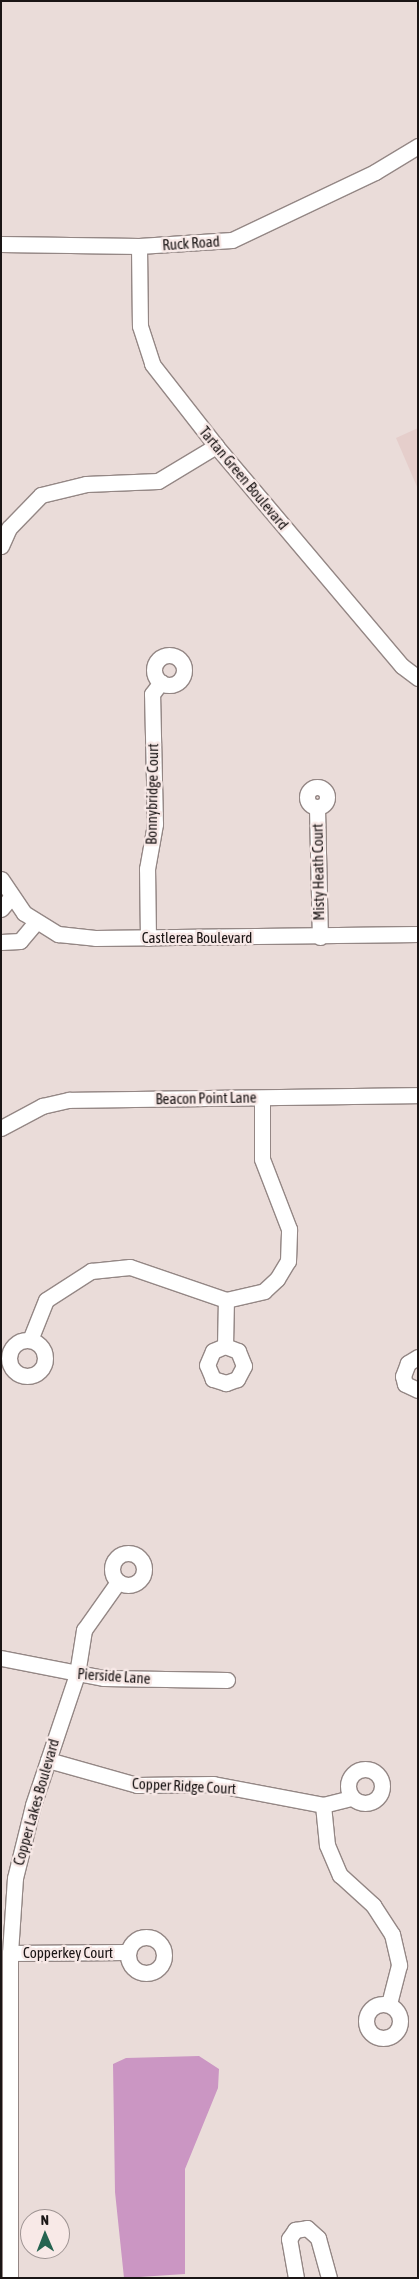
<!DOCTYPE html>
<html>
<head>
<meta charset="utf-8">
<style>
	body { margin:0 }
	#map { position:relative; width:419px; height:2279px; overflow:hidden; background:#eadcd9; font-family:"Asap Condensed",sans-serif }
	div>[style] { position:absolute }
	.built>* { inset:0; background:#e5cecb }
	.water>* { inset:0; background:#cb96c3 }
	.roads { filter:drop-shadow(1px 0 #948785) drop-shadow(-1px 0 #948785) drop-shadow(0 1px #948785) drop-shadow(0 -1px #948785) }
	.street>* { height:15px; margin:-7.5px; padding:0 7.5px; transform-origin:7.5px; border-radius:7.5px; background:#fff }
	.street>.ring { margin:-7.5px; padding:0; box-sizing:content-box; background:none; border:15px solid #fff; border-radius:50% }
	span { translate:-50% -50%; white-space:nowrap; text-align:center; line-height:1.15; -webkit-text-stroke:5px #f8e9e7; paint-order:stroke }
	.street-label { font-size:15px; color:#1a1515 }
	.frame { position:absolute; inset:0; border:2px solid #1a1515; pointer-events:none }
	.north { position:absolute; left:20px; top:2209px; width:50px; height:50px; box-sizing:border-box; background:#f8e9e7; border:1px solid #9f9493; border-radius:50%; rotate:359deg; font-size:14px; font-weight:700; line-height:20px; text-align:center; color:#1a1515 }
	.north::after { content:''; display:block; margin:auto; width:18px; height:22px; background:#266451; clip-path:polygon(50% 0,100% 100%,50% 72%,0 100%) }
</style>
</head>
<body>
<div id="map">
	<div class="built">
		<i style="clip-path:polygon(418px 428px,418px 489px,396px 438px)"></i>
	</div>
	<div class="water">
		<i style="clip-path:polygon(199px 2056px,219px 2069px,218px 2088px,185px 2169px,185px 2274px,124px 2278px,115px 2192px,113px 2064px,126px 2058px)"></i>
	</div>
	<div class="roads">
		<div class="street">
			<i style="left:1px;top:244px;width:138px;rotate:0.8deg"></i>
			<i style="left:139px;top:246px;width:93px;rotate:-3.7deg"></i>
			<i style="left:232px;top:240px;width:158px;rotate:-25.4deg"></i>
			<i style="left:375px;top:172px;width:50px;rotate:-31.2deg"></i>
			<i style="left:139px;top:246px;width:80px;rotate:89.3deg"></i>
			<i style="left:140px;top:326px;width:40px;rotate:72deg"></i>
			<i style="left:152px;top:364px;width:104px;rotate:52deg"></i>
			<i style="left:216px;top:446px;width:288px;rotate:49.8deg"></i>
			<i style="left:402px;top:666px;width:20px;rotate:37deg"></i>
			<i style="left:1px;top:546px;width:20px;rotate:-66deg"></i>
			<i style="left:9px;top:528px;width:46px;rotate:-45.9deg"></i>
			<i style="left:41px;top:495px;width:46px;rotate:-13.7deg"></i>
			<i style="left:86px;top:484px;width:72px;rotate:-2.4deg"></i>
			<i style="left:158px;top:481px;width:68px;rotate:-31.1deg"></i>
			<i class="ring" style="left:154px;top:655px;width:15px;height:15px"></i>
			<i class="ring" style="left:307px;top:787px;width:5px;height:5px"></i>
			<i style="left:317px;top:808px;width:129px;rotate:88.7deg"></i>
			<i style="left:1px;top:879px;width:41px;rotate:55.9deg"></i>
			<i style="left:24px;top:913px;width:40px;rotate:32deg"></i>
			<i style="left:58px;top:934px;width:37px;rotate:6deg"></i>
			<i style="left:95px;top:938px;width:323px;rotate:-0.7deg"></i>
			<i style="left:1px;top:909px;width:16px;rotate:-50deg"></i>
			<i style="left:148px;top:938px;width:69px;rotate:-90.8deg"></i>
			<i style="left:147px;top:869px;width:46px;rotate:-79.9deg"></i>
			<i style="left:155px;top:824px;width:130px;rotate:-91.3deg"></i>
			<i style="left:152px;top:694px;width:15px;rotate:-53deg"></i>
			<i style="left:1px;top:942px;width:19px;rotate:-3deg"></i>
			<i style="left:20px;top:941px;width:25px;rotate:-50deg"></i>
			<i style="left:1px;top:1128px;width:47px;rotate:-28.2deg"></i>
			<i style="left:42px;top:1106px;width:28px;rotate:-13deg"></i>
			<i style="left:69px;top:1100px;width:349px;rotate:-0.8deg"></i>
			<i class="ring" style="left:9px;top:1340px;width:21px;height:21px"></i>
			<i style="left:30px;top:1340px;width:43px;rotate:-68.2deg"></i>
			<i style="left:46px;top:1300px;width:54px;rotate:-32.8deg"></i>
			<i style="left:91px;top:1271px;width:39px;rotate:-6deg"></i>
			<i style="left:130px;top:1267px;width:102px;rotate:19deg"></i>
			<i style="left:226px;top:1300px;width:39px;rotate:-13deg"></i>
			<i style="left:264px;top:1291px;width:18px;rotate:-43deg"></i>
			<i style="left:277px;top:1279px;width:21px;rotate:-59deg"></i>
			<i style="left:288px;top:1261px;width:32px;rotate:-88deg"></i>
			<i style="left:289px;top:1229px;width:75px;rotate:-111.1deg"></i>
			<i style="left:262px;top:1159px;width:61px;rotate:-90deg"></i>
			<i style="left:225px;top:1346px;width:14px;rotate:21deg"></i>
			<i style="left:238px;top:1351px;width:16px;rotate:68deg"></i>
			<i style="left:244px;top:1366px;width:15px;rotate:118deg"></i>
			<i style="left:237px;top:1379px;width:12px;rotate:160deg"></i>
			<i style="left:226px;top:1383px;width:14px;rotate:-163deg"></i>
			<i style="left:213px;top:1379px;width:15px;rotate:-113deg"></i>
			<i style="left:207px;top:1365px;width:15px;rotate:-67deg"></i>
			<i style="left:213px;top:1351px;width:13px;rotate:-23deg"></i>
			<i style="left:225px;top:1346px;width:46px;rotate:-88.8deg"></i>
			<i style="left:418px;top:1357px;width:12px;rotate:149deg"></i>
			<i style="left:408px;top:1363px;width:14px;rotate:111deg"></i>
			<i style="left:403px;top:1376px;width:8px;rotate:76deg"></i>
			<i style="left:405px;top:1384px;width:14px;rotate:25deg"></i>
			<i class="ring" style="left:112px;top:1553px;width:17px;height:17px"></i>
			<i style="left:1px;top:1658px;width:105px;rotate:11deg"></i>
			<i style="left:104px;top:1678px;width:123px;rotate:0.9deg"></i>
			<i style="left:48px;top:1760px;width:92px;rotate:15.7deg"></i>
			<i style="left:137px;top:1785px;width:76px;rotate:-0.8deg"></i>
			<i style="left:213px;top:1784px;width:112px;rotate:10.8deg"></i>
			<i style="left:323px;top:1805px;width:30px;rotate:-14deg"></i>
			<i class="ring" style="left:348px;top:1769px;width:19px;height:19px"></i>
			<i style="left:323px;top:1805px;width:40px;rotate:84.3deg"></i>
			<i style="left:327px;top:1845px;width:33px;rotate:67deg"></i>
			<i style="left:340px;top:1875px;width:45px;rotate:42.3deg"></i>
			<i style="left:373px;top:1905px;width:35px;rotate:57deg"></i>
			<i style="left:392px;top:1934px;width:32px;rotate:77deg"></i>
			<i style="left:399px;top:1965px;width:40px;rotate:104.4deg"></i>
			<i class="ring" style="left:128px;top:1937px;width:21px;height:21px"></i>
			<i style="left:10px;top:1953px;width:116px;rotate:-0.5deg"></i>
			<i class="ring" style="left:366px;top:2004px;width:19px;height:19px"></i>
			<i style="left:10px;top:2278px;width:325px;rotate:-90deg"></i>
			<i style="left:10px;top:1953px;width:75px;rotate:-86.2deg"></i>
			<i style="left:15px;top:1878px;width:75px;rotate:-76.1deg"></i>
			<i style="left:33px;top:1805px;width:138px;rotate:-71.4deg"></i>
			<i style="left:77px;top:1674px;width:45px;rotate:-81deg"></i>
			<i style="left:84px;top:1630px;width:59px;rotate:-54.7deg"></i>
			<i style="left:296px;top:2278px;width:40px;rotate:-100deg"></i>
			<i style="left:289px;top:2239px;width:11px;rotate:-56deg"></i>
			<i style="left:295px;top:2230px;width:12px;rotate:-9deg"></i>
			<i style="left:307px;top:2228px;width:15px;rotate:42deg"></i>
			<i style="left:318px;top:2238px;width:41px;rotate:74.6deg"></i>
		</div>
	</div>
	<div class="street-label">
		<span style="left:191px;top:243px;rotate:-4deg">Ruck Road</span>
		<span style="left:244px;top:478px;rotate:50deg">Tartan Green Boulevard</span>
		<span style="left:152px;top:794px;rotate:-89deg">Bonnybridge Court</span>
		<span style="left:318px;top:872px;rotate:-91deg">Misty Heath Court</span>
		<span style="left:197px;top:938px">Castlerea Boulevard</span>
		<span style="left:206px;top:1098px;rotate:-1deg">Beacon Point Lane</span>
		<span style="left:114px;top:1676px;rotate:4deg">Pierside Lane</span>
		<span style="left:184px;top:1786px;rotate:3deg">Copper Ridge Court</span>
		<span style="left:36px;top:1802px;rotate:-74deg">Copper Lakes Boulevard</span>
		<span style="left:68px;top:1953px">Copperkey Court</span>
	</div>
	<div class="frame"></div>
	<div class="north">N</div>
</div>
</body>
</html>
